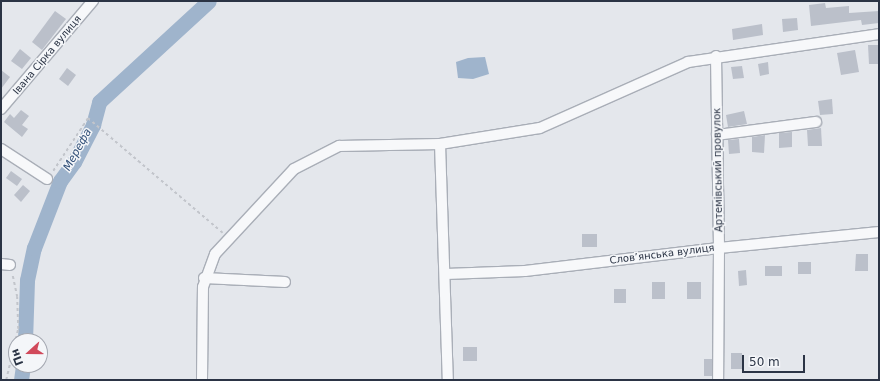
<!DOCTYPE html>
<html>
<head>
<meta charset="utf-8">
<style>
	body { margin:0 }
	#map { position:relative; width:880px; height:381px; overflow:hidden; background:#e4e7ec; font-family:"DejaVu Sans",sans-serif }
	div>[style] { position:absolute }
	.water>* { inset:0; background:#9fb4cc }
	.river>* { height:15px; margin:-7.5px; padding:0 7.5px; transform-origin:7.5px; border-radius:7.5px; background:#9fb4cc }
	.building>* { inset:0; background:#bbc0ca }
	.path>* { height:1.5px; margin-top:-0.75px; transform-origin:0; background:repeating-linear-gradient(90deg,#c2c5cb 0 3px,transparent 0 6px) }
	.roads { filter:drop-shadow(1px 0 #a9aeb7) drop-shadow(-1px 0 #a9aeb7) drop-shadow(0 1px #a9aeb7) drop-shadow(0 -1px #a9aeb7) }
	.minor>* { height:10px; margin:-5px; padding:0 5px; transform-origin:5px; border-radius:5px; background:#f7f8fa }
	span { translate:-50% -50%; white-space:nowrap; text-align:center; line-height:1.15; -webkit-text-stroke:3px #f4f6f9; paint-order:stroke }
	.street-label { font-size:10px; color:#2b3445 }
	.water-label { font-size:11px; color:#34527a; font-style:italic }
	.frame { position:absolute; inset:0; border:2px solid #2b3445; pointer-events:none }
	.north { position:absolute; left:8px; top:333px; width:40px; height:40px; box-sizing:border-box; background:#f4f6f9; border:1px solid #a4a8b1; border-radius:50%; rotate:249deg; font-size:11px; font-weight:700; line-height:16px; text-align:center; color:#2b3445 }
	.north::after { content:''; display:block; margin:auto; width:14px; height:18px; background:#d1495b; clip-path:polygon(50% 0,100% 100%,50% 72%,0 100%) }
	.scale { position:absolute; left:742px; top:355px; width:63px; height:18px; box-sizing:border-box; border:2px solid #2b3445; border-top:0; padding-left:5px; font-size:12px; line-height:14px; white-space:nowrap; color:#2b3445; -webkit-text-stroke:3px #f4f6f9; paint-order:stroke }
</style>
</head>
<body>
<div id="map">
	<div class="water">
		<i style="clip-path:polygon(485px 57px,489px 74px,473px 79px,458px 78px,456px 62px,468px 58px)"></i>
	</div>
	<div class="river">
		<i style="left:25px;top:341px;width:61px;rotate:-88.1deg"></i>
		<i style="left:27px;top:280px;width:33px;rotate:-78deg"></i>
		<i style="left:34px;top:248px;width:72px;rotate:-68.8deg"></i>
		<i style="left:60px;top:181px;width:24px;rotate:-54deg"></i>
		<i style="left:74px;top:162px;width:42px;rotate:-62.8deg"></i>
		<i style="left:93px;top:125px;width:24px;rotate:-75deg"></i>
		<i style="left:99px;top:102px;width:149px;rotate:-42.6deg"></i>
		<i style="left:21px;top:380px;width:15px;rotate:-82deg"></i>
	</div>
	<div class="building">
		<i style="clip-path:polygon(825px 3px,826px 8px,849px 6px,849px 13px,879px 11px,879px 23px,862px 25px,861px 20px,811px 26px,809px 5px)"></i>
		<i style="clip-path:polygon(55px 11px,66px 19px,42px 50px,32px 42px)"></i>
		<i style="clip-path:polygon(797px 18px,798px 30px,783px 32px,782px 19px)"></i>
		<i style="clip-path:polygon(762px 24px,763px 35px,733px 40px,732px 29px)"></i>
		<i style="clip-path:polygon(868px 45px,879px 45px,879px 64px,869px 64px)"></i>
		<i style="clip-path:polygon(20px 49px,31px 58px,22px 69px,11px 61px)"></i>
		<i style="clip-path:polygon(855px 50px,859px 72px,841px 75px,837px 53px)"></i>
		<i style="clip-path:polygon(768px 62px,769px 74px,760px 76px,758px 64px)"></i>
		<i style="clip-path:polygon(742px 66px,744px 78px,733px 79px,731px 67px)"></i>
		<i style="clip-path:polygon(67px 68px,76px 75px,68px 86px,59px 79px)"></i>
		<i style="clip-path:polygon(1px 70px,10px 77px,1px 89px)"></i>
		<i style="clip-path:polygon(832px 99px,833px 114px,820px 115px,818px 101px)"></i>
		<i style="clip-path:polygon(21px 110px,29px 116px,22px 125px,28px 129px,22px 137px,4px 122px,10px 114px,14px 118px)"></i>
		<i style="clip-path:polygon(744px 111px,747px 124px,728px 127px,726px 115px)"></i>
		<i style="clip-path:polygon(821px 128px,822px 146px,808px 146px,807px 130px)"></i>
		<i style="clip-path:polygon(792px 132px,792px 147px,779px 148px,779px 133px)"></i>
		<i style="clip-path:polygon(765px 135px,764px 153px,752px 152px,752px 137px)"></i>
		<i style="clip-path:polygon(739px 139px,740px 153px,729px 154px,728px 140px)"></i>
		<i style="clip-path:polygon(11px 171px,22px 179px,17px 186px,6px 178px)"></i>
		<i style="clip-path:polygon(23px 185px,30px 191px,21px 202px,14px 195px)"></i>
		<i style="clip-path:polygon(582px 234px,597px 234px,597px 247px,582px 247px)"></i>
		<i style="clip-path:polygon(856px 254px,868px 254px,868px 271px,855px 271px)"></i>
		<i style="clip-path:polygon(798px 262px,811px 262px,811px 274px,798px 274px)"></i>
		<i style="clip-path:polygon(765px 266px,782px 266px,782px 276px,765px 276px)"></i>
		<i style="clip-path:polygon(746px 270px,747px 285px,739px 286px,738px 271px)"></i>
		<i style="clip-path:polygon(652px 282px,665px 282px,665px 299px,652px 299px)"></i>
		<i style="clip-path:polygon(687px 282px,701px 282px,701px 299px,687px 299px)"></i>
		<i style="clip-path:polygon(614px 289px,626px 289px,626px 303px,614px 303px)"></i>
		<i style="clip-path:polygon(463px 347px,477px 347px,477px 361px,463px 361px)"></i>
		<i style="clip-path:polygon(731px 353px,742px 353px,742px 369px,731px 369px)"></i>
		<i style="clip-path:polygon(704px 359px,712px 359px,712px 376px,704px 376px)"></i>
	</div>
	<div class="path">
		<i style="left:53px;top:171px;width:64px;rotate:-56.6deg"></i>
		<i style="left:88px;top:118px;width:177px;rotate:40.4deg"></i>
		<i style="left:6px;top:380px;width:52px;rotate:-76.8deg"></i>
		<i style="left:18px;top:329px;width:32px;rotate:-92deg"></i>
		<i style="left:17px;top:297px;width:24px;rotate:-102deg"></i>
	</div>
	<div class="roads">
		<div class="minor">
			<i style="left:716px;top:56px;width:192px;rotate:89.1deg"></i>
			<i style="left:719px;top:248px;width:132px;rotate:90.4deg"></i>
			<i style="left:1px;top:109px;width:142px;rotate:-49.6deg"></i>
			<i style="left:717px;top:135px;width:100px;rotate:-7.5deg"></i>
			<i style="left:440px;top:144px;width:236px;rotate:88.1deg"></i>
			<i style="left:1px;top:149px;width:55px;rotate:33.1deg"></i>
			<i style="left:1px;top:264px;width:9px;rotate:6deg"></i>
			<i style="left:446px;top:274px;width:79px;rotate:-2.2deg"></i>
			<i style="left:525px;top:271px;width:195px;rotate:-6.8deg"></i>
			<i style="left:719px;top:248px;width:161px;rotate:-5.7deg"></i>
			<i style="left:204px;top:278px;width:81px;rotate:2.8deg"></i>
			<i style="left:202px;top:380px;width:93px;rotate:-89.4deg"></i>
			<i style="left:203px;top:287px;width:35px;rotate:-70deg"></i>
			<i style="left:215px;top:254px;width:116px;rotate:-47.1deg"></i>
			<i style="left:294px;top:169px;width:51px;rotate:-27.1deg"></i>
			<i style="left:339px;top:146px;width:101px;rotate:-1.1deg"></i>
			<i style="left:440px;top:144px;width:101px;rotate:-9.1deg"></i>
			<i style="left:540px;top:128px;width:162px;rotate:-24deg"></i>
			<i style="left:688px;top:62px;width:193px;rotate:-8.3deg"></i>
		</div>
	</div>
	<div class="street-label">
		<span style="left:47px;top:55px;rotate:-50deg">Івана Сірка вулиця</span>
		<span style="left:718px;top:170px;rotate:-91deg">Артемівський провулок</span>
		<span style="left:662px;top:254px;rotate:-7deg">Слов’янська вулиця</span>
	</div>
	<div class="water-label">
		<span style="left:78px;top:150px;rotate:-61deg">Мерефа</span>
	</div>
	<div class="frame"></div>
	<div class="north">Пн</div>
	<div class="scale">50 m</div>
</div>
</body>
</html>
